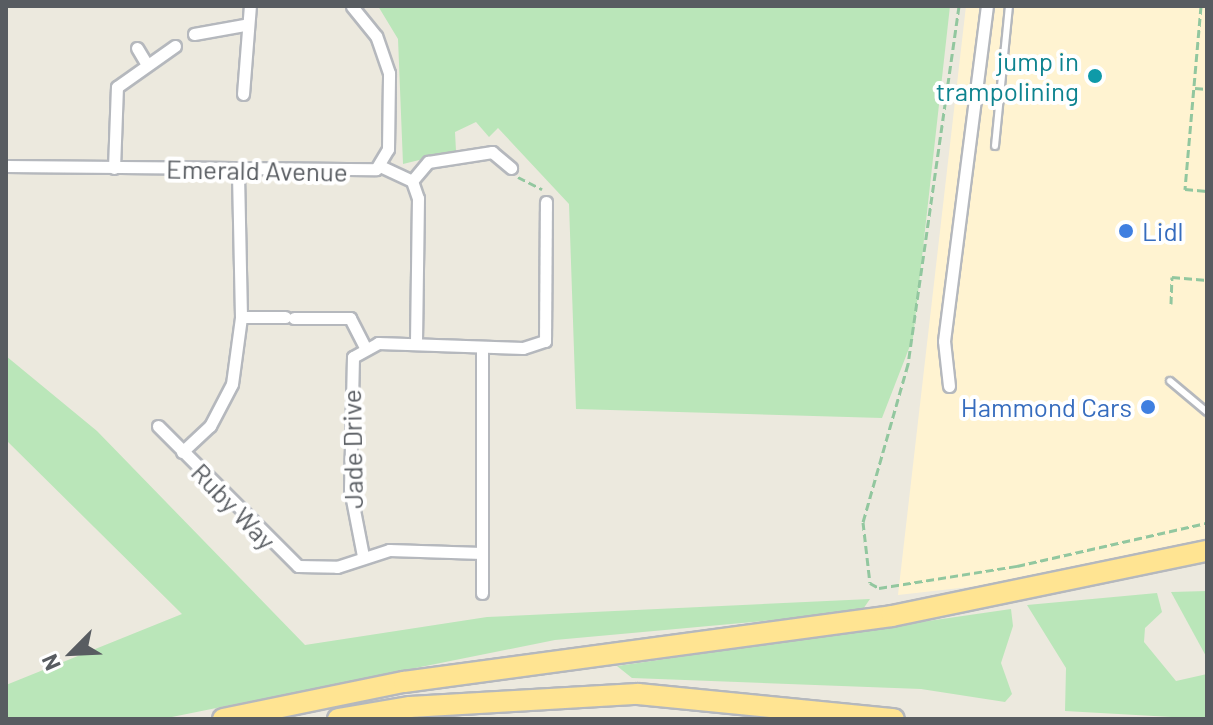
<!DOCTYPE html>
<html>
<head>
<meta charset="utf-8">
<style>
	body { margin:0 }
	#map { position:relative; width:1213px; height:725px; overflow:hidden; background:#ece9de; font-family:Barlow,sans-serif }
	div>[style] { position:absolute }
	.commercial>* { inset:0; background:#fff3d1 }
	.green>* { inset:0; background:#bae6b9 }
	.path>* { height:3px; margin-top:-1.5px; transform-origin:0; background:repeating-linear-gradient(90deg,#92c79f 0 8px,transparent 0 12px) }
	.roads { filter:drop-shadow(2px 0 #b5b8bd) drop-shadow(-2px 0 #b5b8bd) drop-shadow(0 2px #b5b8bd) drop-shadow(0 -2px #b5b8bd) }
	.service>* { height:6px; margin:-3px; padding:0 3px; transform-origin:3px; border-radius:3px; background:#fff }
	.minor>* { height:11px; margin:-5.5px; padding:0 5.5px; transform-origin:5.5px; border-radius:5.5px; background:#fff }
	.trunk>* { height:20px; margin:-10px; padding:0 10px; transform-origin:10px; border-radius:10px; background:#ffe492 }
	.dots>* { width:22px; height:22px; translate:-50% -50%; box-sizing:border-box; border:4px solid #fff; border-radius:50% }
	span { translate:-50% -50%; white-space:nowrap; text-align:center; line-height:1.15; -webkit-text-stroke:8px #fff; paint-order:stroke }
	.culture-label { font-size:26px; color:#0d838f }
	.right { translate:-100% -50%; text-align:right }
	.street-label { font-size:26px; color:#585c61 }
	.shop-label { font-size:26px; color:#366cbe }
	.left { translate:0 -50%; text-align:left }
	.frame { position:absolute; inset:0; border:8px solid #585c61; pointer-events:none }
	.north { position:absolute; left:32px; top:613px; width:80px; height:80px; -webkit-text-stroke:6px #fff; paint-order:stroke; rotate:246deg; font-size:22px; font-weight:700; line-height:32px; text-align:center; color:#585c61 }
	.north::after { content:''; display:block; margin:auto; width:28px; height:36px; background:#585c61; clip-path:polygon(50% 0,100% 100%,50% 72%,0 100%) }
</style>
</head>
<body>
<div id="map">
	<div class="commercial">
		<i style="clip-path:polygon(966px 6px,1207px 6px,1207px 551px,1127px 569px,898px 595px)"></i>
	</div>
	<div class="green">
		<i style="clip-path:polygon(378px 6px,950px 6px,913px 338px,882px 418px,576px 409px,569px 204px,498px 128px,489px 137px,476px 122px,455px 132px,456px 151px,403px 164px,398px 39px)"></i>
		<i style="clip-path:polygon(6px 356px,97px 431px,305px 645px,487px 617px,870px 599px,861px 612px,555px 640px,162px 719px,6px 719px,6px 685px,182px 614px,6px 440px)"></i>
		<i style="clip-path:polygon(1207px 591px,1207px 658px,1171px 592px)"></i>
		<i style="clip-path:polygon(1157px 593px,1162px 612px,1145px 628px,1144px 642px,1176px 681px,1207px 674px,1207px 719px,1065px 711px,1066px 668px,1027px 605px)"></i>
		<i style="clip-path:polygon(1011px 609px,1013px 626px,1001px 663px,1012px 694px,1005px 702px,921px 689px,632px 678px,617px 666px)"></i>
	</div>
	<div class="path">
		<i style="left:959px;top:6px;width:362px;rotate:98.1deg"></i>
		<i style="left:908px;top:364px;width:164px;rotate:105.9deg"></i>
		<i style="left:863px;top:522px;width:61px;rotate:83.5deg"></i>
		<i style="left:870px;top:583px;width:10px;rotate:29deg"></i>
		<i style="left:879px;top:588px;width:140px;rotate:-9.1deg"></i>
		<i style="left:1017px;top:566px;width:195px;rotate:-12.8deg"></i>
		<i style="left:1201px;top:6px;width:184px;rotate:95deg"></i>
		<i style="left:1185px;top:189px;width:22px;rotate:5deg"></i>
		<i style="left:1195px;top:88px;width:12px;rotate:5deg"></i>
		<i style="left:518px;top:177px;width:27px;rotate:27deg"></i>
		<i style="left:1171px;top:304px;width:27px;rotate:-88deg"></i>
		<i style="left:1172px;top:277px;width:35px;rotate:5deg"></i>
	</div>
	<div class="roads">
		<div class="service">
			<i style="left:995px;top:146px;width:141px;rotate:-84.3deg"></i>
			<i style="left:1170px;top:381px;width:48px;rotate:40deg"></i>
		</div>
		<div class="minor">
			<i style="left:194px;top:34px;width:51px;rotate:-10.2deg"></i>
			<i style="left:137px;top:48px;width:17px;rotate:59deg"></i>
			<i style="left:243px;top:94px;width:88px;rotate:-85.5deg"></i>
			<i style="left:6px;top:166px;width:370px;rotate:0.5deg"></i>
			<i style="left:376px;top:169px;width:23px;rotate:-59deg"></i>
			<i style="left:388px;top:149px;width:76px;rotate:-89.2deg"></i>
			<i style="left:389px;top:73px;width:39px;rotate:-109deg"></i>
			<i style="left:376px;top:36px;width:38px;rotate:-129deg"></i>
			<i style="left:380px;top:166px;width:35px;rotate:25deg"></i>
			<i style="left:412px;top:181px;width:18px;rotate:71deg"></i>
			<i style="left:418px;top:198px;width:144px;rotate:90.8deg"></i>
			<i style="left:114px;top:168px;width:81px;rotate:-87.9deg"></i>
			<i style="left:117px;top:87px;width:71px;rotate:-35.3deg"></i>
			<i style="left:412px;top:181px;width:25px;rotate:-50deg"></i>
			<i style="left:428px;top:162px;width:65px;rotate:-8.9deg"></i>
			<i style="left:492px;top:152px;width:25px;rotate:40deg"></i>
			<i style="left:241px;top:317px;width:44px"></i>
			<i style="left:294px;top:318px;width:56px"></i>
			<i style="left:350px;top:318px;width:31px;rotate:63deg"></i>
			<i style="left:482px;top:348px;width:245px;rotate:90deg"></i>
			<i style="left:949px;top:386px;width:45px;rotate:-96.3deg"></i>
			<i style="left:944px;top:341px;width:338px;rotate:-82.7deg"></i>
			<i style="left:158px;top:426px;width:198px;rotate:45deg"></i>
			<i style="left:298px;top:566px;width:39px;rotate:1deg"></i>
			<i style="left:337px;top:567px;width:55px;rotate:-18.1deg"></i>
			<i style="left:389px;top:550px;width:93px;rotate:1.8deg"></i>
			<i style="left:182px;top:452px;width:38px;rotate:-43deg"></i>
			<i style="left:210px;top:426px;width:47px;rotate:-62.4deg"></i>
			<i style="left:232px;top:384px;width:68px;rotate:-82.3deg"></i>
			<i style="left:241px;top:317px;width:147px;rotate:-91.2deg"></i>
			<i style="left:363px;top:556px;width:68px;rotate:-101deg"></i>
			<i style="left:350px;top:489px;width:132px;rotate:-88.7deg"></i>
			<i style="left:353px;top:357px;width:29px;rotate:-29deg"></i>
			<i style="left:378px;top:343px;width:145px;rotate:2deg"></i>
			<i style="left:523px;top:348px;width:23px;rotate:-18deg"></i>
			<i style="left:545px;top:341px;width:139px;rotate:-89.6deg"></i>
		</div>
		<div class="trunk">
			<i style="left:223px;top:719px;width:185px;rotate:-11.6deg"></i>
			<i style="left:404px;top:682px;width:492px;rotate:-7.7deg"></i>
			<i style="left:892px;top:616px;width:322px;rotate:-11.7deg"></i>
			<i style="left:338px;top:719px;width:73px;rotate:-9.5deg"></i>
			<i style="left:410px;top:707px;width:228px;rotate:-3.3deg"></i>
			<i style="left:638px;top:694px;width:257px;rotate:5.6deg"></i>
		</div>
	</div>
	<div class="dots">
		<i style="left:1095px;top:76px;background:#0f9aa8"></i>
		<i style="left:1126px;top:231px;background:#3f7fe0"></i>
		<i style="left:1148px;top:407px;background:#3f7fe0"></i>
	</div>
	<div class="culture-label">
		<span class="right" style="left:1079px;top:76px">jump in<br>trampolining</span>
	</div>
	<div class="street-label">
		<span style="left:257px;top:170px;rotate:1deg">Emerald Avenue</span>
		<span style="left:352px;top:449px;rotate:-91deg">Jade Drive</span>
		<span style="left:234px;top:506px;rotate:46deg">Ruby Way</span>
	</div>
	<div class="shop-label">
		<span class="left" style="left:1142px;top:231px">Lidl</span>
		<span class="right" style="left:1132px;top:407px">Hammond Cars</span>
	</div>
	<div class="frame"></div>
	<div class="north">N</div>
</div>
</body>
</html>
